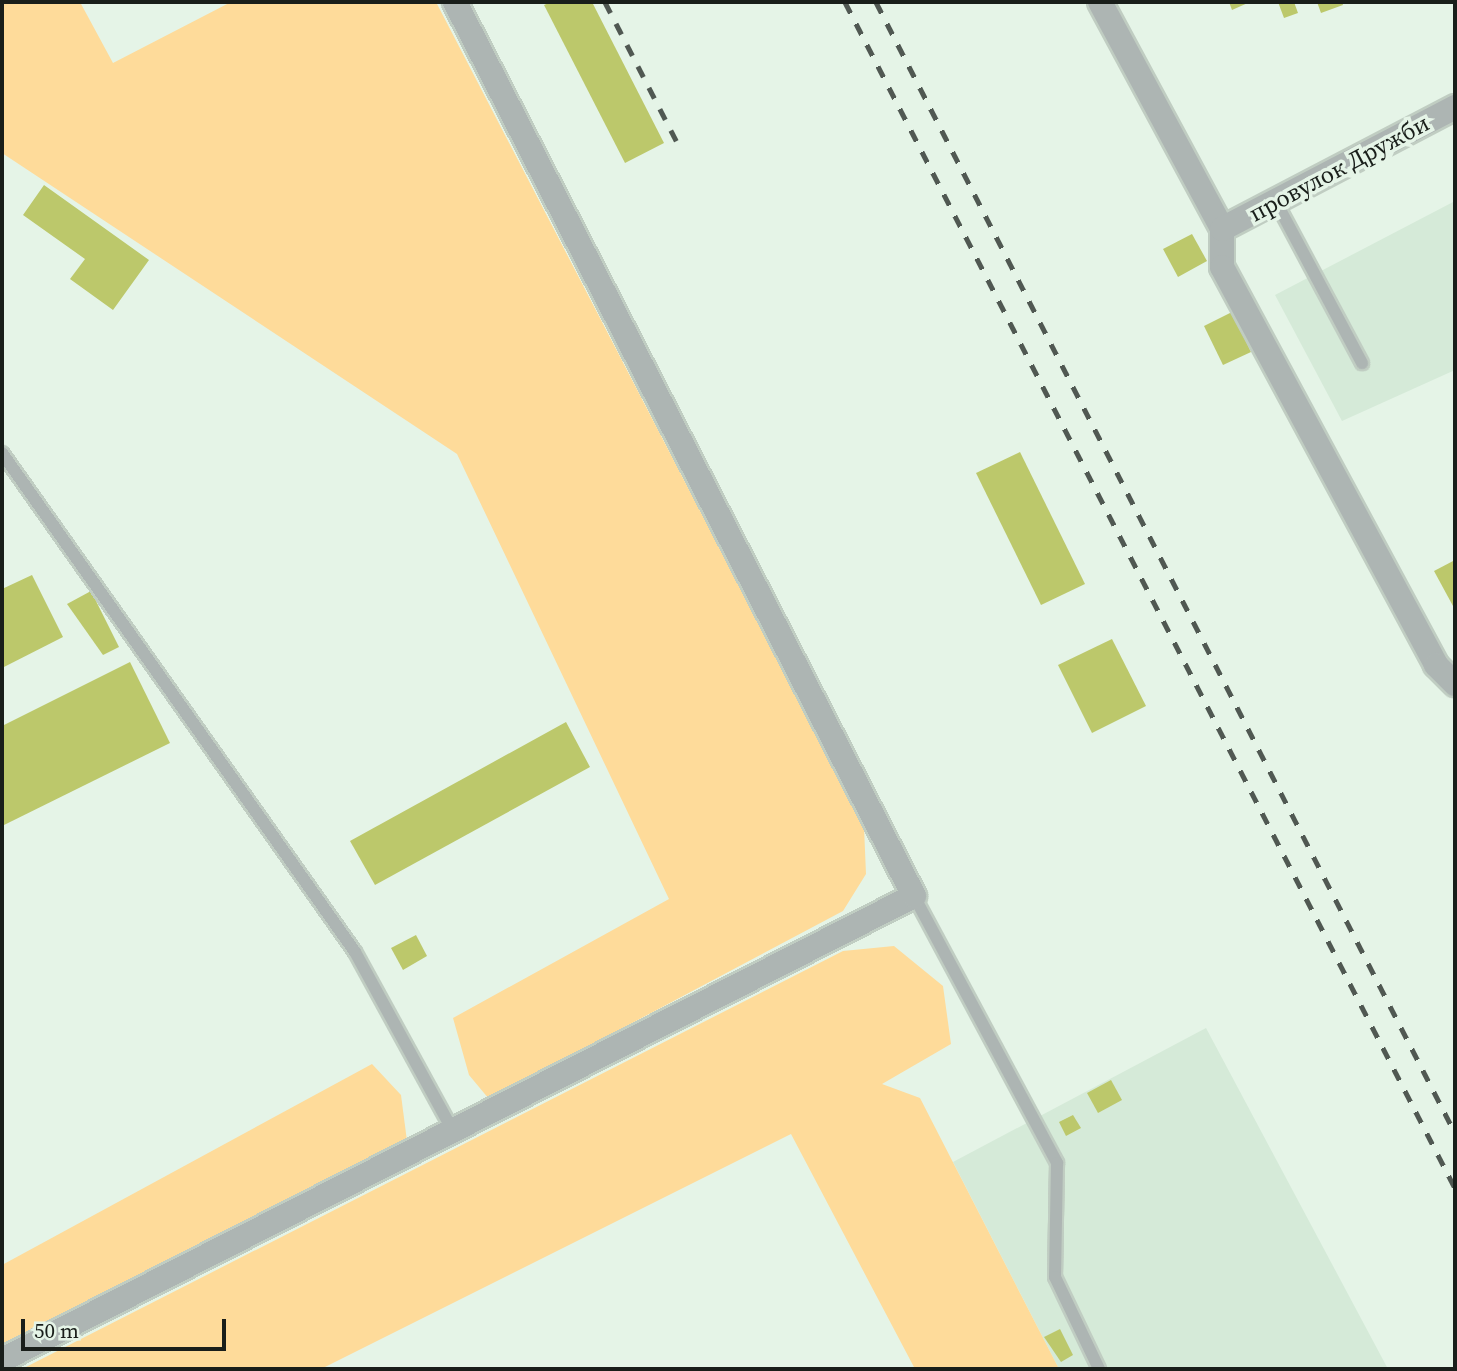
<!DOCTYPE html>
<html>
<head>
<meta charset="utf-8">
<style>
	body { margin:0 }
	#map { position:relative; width:1457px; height:1371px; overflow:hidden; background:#e5f4e7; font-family:"Source Serif 4",serif }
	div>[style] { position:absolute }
	.built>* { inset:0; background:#d5ead8 }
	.green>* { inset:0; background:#fedb9a }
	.building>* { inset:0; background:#bcc86b }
	.roads { filter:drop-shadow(2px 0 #c0cdc2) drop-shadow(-2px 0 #c0cdc2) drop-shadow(0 2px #c0cdc2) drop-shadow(0 -2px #c0cdc2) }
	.service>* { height:12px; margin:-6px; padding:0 6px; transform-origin:6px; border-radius:6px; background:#adb5b3 }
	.minor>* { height:24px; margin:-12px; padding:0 12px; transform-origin:12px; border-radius:12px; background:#adb5b3 }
	.rail>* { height:5px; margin-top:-2.5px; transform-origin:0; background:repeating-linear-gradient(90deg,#505852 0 12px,transparent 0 24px) }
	span { translate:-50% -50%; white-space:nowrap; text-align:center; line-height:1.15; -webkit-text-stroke:7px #e5f4e7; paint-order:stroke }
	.street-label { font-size:24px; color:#191e1a }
	.frame { position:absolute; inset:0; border:4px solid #191e1a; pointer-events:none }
	.scale { position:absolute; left:21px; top:1319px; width:205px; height:32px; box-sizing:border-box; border:4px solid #191e1a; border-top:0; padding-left:9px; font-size:21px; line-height:24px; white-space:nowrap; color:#191e1a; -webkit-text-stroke:5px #e5f4e7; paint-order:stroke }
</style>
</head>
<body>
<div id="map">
	<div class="built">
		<i style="clip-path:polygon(1455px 201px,1455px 370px,1342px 421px,1275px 295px)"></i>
		<i style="clip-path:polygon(1206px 1028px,1388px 1369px,1059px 1369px,953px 1162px)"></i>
	</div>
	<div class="green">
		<i style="clip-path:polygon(2px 2px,80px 2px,113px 63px,231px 2px,436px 2px,864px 827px,866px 874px,843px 911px,489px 1099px,469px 1075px,453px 1018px,669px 899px,457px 454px,2px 153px)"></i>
		<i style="clip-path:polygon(894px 946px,943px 986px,951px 1044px,882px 1084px,920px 1098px,1059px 1369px,915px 1369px,791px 1134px,321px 1369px,22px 1369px,843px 951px)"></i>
		<i style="clip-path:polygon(372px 1064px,401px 1095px,407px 1141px,2px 1345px,2px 1265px)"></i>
	</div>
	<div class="building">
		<i style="clip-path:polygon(551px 2px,592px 2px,664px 143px,625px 163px,544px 5px)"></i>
		<i style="clip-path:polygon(1229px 2px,1250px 2px,1232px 10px)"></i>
		<i style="clip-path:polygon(1278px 2px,1294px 2px,1298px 13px,1284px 18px)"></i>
		<i style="clip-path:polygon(1317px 2px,1342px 2px,1343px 5px,1321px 13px)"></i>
		<i style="clip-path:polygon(44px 185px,149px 260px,113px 310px,70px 279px,85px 259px,23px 215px)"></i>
		<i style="clip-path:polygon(1192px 234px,1207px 261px,1178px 277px,1163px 249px)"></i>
		<i style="clip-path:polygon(1232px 312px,1251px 352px,1223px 365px,1204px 326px)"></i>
		<i style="clip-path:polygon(1020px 452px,1085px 584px,1041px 605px,976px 473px)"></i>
		<i style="clip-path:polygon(1455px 560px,1455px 605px,1453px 606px,1434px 571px)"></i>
		<i style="clip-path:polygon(32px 575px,63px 637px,2px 668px,2px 589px)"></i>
		<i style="clip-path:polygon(91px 591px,119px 647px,103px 655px,67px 604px)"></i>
		<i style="clip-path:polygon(1112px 639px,1146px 706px,1092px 733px,1058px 665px)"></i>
		<i style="clip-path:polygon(130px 662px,170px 743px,2px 826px,2px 726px)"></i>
		<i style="clip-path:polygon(566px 722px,590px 767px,375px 885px,350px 841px)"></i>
		<i style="clip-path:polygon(416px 935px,427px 956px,403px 970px,391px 948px)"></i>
		<i style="clip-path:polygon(1111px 1080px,1122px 1100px,1098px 1113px,1087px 1093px)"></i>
		<i style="clip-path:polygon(1073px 1115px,1081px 1128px,1066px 1136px,1059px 1122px)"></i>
		<i style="clip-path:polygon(1060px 1329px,1073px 1355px,1061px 1362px,1044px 1337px)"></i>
	</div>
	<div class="roads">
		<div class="service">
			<i style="left:1275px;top:200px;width:185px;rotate:61.9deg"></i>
			<i style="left:2px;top:453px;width:611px;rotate:54.72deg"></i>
			<i style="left:355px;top:952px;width:204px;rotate:61.3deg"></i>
			<i style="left:914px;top:896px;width:303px;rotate:61.8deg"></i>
			<i style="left:1057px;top:1163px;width:114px;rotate:91deg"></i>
			<i style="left:1055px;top:1277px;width:102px;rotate:64.4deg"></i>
		</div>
		<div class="minor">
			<i style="left:1100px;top:2px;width:258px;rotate:61.7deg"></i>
			<i style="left:1222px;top:229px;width:38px;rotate:90deg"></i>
			<i style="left:1222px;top:267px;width:452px;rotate:61.7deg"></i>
			<i style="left:1436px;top:665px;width:27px;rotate:45deg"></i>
			<i style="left:1222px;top:229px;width:263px;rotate:-27.6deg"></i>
			<i style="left:2px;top:1360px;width:1023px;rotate:-26.97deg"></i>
			<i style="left:914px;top:896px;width:1005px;rotate:-117.18deg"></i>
		</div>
	</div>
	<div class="rail">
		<i style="left:605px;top:2px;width:157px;rotate:62.8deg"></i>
		<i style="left:845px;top:2px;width:1334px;rotate:62.78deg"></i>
		<i style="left:876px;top:2px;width:1271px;rotate:62.89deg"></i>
	</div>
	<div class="street-label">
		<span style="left:1339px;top:168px;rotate:-28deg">провулок Дружби</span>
	</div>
	<div class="frame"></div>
	<div class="scale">50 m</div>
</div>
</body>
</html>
